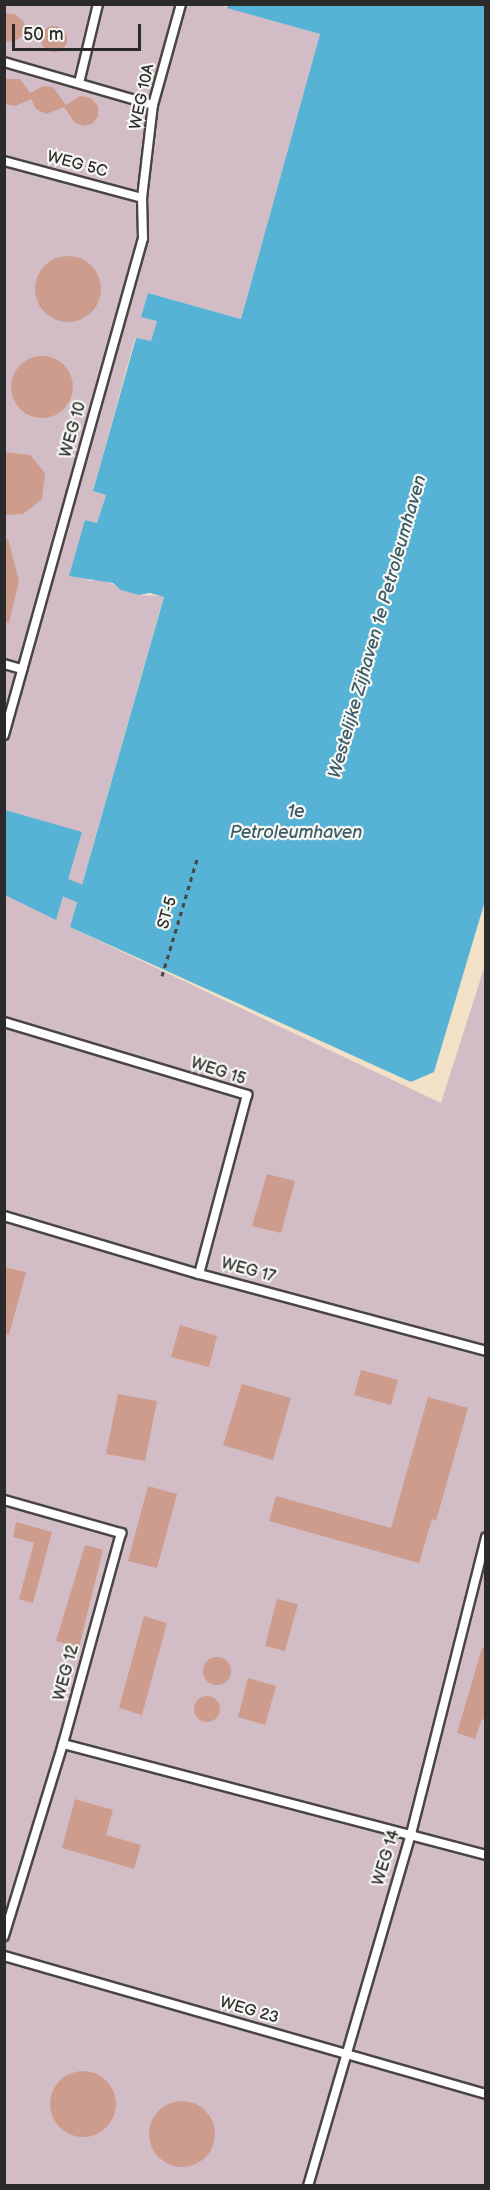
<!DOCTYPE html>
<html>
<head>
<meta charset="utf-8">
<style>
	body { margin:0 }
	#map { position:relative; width:490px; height:2190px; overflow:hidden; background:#f2e1c7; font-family:"Balsamiq Sans",sans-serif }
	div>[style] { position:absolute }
	.industrial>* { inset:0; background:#d2bdc7 }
	.water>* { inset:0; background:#56b3d5 }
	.canal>* { height:18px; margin:-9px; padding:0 9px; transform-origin:9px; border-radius:9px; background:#56b3d5 }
	.building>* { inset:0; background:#cd9c8d }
	.round { border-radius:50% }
	.path>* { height:3px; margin-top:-1.5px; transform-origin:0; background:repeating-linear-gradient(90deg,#494642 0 4.5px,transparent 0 9px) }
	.roads { filter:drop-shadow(2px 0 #494642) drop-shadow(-2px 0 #494642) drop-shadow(0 2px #494642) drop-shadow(0 -2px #494642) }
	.lane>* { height:8px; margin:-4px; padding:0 4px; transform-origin:4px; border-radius:4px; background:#fff }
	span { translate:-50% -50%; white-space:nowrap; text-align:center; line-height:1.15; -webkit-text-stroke:4.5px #f6f6f2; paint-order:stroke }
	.street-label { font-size:16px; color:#2b2b2b }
	.water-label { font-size:18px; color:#3a5b66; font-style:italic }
	.frame { position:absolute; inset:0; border:6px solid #2b2b2b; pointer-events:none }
	.scale { position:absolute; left:12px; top:24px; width:129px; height:27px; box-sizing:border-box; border:3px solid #2b2b2b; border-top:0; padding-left:8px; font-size:18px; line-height:21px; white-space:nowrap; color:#2b2b2b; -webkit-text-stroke:4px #f6f6f2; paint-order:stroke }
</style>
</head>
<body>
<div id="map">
	<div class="industrial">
		<i style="clip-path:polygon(5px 5px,219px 5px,320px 34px,241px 319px,148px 293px,142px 317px,157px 321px,151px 342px,135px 338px,93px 491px,106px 495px,97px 523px,85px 520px,89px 581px,100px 579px,139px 595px,164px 596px,70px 927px,441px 1103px,485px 965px,485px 2185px,5px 2186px)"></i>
	</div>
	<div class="water">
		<i style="clip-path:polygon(228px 5px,485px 5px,485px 901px,434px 1072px,411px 1082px,70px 927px,164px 597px,150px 593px,139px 595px,121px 590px,113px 583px,69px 576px,85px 520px,97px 523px,106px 495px,93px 491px,136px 338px,151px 341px,157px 321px,141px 317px,148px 293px,241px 319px,320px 34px,227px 8px)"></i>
		<i style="clip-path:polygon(5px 810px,82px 832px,56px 920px,5px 895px)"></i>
	</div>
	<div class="canal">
		<i style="left:4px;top:862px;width:96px;rotate:22.6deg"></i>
		<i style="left:93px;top:899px;width:11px;rotate:-45deg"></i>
	</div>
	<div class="building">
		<i style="clip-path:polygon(4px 13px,15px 14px,24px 22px,27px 33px,15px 41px,4px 42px)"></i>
		<i class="round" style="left:41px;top:26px;width:26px;height:26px"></i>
		<i style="clip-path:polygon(4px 79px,20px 79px,30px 93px,43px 86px,53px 87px,66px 105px,80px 96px,91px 98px,98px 106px,98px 116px,92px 124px,83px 126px,75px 123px,64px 107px,46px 114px,36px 109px,31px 99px,15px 106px,4px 104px)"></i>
		<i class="round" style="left:35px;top:256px;width:66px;height:66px"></i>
		<i class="round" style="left:11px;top:356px;width:62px;height:62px"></i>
		<i style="clip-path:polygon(4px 452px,30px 455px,45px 473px,42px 499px,23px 514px,4px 515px)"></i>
		<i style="clip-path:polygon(8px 539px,19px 581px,9px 623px,4px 622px,4px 540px)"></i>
		<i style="clip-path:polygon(267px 1174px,295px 1181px,281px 1233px,252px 1226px)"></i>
		<i style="clip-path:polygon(4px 1267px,26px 1272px,9px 1335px,4px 1334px)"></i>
		<i style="clip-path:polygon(180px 1325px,217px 1336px,209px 1367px,171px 1357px)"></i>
		<i style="clip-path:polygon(361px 1370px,398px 1380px,391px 1405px,354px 1395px)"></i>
		<i style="clip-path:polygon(242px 1384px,291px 1398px,273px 1460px,223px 1445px)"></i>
		<i style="clip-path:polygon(118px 1394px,157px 1401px,145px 1461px,106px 1454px)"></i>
		<i style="clip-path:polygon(428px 1397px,468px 1408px,436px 1521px,432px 1519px,419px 1563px,269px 1521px,276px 1496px,391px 1528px)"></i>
		<i style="clip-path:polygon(148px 1486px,177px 1494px,157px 1568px,128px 1561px)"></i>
		<i style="clip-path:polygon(16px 1522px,52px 1532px,33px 1603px,19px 1599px,34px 1543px,13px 1537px)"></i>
		<i style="clip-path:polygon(85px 1545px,103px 1550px,79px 1647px,56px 1641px)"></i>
		<i style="clip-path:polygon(277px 1599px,298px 1604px,285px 1651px,265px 1646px)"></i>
		<i style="clip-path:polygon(144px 1616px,167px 1623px,142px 1715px,119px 1708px)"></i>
		<i style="clip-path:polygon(482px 1648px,486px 1648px,486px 1720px,482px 1719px,475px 1739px,457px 1733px)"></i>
		<i class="round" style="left:203px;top:1657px;width:28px;height:28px"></i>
		<i style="clip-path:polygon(248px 1678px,276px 1686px,265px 1725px,238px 1717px)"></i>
		<i class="round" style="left:194px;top:1696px;width:26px;height:26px"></i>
		<i style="clip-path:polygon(75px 1799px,113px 1810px,106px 1835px,141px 1845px,134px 1869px,62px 1848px)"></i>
		<i class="round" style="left:50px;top:2071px;width:66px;height:66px"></i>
		<i class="round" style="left:149px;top:2101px;width:66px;height:66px"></i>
	</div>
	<div class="path">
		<i style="left:162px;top:976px;width:125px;rotate:-73.3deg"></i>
	</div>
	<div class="roads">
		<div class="lane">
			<i style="left:4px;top:62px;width:155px;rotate:16.1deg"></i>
			<i style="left:79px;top:83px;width:81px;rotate:-76.5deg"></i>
			<i style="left:4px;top:161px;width:143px;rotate:15deg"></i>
			<i style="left:4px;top:664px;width:19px;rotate:16deg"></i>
			<i style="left:4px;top:735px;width:516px;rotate:-74.37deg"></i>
			<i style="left:143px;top:238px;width:40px;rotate:-91.4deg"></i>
			<i style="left:142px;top:198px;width:94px;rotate:-83.3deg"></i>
			<i style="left:153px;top:105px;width:105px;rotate:-74.5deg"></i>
			<i style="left:4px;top:1022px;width:254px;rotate:16.7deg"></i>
			<i style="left:247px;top:1095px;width:185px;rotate:105deg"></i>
			<i style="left:4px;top:1216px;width:203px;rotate:16.6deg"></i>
			<i style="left:199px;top:1274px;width:297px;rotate:15deg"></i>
			<i style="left:4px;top:1500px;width:122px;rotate:15.8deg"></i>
			<i style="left:121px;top:1533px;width:219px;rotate:105.4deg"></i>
			<i style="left:63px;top:1744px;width:201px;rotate:107.1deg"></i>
			<i style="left:63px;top:1744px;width:437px;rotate:14.7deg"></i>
			<i style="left:4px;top:1956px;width:501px;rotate:15.98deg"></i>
			<i style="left:308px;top:2186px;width:367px;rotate:-73.7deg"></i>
			<i style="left:411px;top:1834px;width:306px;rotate:-75.8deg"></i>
		</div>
	</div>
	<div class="street-label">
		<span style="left:143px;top:97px;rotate:-78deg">WEG 10A</span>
		<span style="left:77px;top:165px;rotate:15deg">WEG 5C</span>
		<span style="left:74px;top:430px;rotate:-74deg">WEG 10</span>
		<span style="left:168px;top:913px;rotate:-74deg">ST-5</span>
		<span style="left:218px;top:1072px;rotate:18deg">WEG 15</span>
		<span style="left:248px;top:1271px;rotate:15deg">WEG 17</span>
		<span style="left:67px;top:1673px;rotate:-75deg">WEG 12</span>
		<span style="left:387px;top:1858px;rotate:-73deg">WEG 14</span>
		<span style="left:249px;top:2011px;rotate:16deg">WEG 23</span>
	</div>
	<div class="water-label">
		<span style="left:378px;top:627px;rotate:-74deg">Westelijke Zijhaven 1e Petroleumhaven</span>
		<span style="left:296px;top:823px">1e<br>Petroleumhaven</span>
	</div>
	<div class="frame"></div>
	<div class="scale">50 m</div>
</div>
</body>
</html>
